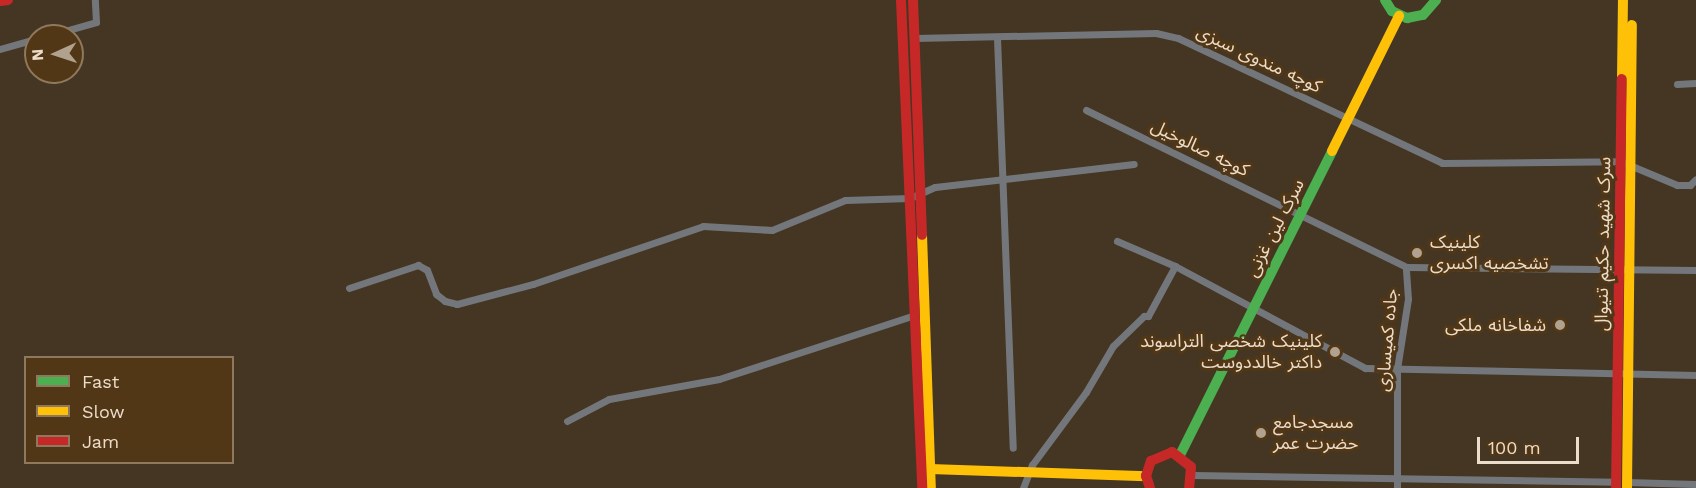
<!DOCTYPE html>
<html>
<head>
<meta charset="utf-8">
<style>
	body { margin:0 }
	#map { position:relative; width:1696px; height:488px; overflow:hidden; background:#443623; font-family:"Work Sans","Noto Sans Arabic",sans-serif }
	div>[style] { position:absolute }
	.street>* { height:7px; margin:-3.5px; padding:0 3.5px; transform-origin:3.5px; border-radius:3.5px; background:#73777b }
	.fast>* { height:10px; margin:-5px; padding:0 5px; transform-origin:5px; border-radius:5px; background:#4caf50 }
	.slow>* { height:10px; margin:-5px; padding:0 5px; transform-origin:5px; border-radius:5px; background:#ffc107 }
	.jam>* { height:10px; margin:-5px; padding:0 5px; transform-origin:5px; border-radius:5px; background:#c62828 }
	.dots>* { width:16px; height:16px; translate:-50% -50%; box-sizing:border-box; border:3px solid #513716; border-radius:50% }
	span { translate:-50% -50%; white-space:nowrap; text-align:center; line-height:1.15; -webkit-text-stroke:6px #513716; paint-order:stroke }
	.street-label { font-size:18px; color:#ecdcca }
	.poi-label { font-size:18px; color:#ecdcca }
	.left { translate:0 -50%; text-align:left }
	.right { translate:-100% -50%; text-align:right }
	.legend { position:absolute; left:24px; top:356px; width:210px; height:108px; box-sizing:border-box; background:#513716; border:2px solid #8f795e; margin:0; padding:8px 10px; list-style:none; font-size:18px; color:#ecdcca }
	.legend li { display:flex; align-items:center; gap:12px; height:30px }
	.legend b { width:30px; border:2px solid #8f795e }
	.north { position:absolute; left:24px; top:24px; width:60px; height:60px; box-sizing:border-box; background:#513716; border:2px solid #8f795e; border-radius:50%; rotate:267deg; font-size:16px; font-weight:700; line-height:24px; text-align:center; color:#ecdcca }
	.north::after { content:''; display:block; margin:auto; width:21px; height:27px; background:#b1a290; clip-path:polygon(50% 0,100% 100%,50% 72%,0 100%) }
	.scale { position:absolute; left:1477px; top:437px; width:102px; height:27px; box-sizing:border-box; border:3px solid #ecdcca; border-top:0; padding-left:8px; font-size:18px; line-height:21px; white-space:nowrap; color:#ecdcca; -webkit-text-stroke:4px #513716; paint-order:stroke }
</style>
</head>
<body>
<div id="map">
	<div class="street">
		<i style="left:47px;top:36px;width:51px;rotate:-15.9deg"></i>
		<i style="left:96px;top:22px;width:22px;rotate:-93deg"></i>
		<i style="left:915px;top:38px;width:241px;rotate:-1.2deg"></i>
		<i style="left:1156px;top:33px;width:23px;rotate:13deg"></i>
		<i style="left:1178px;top:38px;width:292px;rotate:25.3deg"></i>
		<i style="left:1442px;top:163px;width:178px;rotate:-0.6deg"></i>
		<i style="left:1620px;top:161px;width:62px;rotate:22.8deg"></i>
		<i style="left:1677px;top:185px;width:13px"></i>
		<i style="left:1690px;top:185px;width:8px;rotate:-45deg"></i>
		<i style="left:997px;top:38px;width:410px;rotate:87.8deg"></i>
		<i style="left:0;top:49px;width:37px;rotate:-16deg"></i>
		<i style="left:1677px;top:84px;width:19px;rotate:-3deg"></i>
		<i style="left:1086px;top:110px;width:356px;rotate:26.1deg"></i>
		<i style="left:1406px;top:267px;width:290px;rotate:0.6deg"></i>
		<i style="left:1117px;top:241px;width:63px;rotate:23.3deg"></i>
		<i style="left:1175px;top:266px;width:216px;rotate:28.2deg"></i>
		<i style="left:1365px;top:368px;width:331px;rotate:1.2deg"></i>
		<i style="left:349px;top:288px;width:73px;rotate:-18.4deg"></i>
		<i style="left:418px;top:265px;width:10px;rotate:29deg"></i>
		<i style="left:427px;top:270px;width:26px;rotate:69deg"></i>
		<i style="left:436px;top:294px;width:11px;rotate:38deg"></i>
		<i style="left:445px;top:301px;width:12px;rotate:14deg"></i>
		<i style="left:457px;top:304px;width:79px;rotate:-14.7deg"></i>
		<i style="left:533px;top:284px;width:180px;rotate:-18.8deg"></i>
		<i style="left:703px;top:226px;width:69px;rotate:3.3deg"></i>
		<i style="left:772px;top:230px;width:79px;rotate:-22.3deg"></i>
		<i style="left:845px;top:200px;width:65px;rotate:-1.8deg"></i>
		<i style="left:910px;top:198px;width:27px;rotate:-24deg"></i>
		<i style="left:935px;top:187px;width:200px;rotate:-6.6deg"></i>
		<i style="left:567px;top:421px;width:47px;rotate:-27.6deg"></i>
		<i style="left:609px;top:399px;width:112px;rotate:-10.3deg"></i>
		<i style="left:719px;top:379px;width:206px;rotate:-18.1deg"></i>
		<i style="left:1193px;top:475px;width:423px;rotate:0.9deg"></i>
		<i style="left:1627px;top:482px;width:69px;rotate:1.7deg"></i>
		<i style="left:1023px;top:488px;width:25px;rotate:-69deg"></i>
		<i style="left:1032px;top:465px;width:91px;rotate:-53.5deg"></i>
		<i style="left:1086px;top:392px;width:53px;rotate:-59.6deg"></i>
		<i style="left:1113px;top:346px;width:43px;rotate:-44.1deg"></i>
		<i style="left:1144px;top:316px;width:4px"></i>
		<i style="left:1148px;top:316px;width:57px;rotate:-61.6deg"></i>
		<i style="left:1397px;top:488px;width:119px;rotate:-90deg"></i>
		<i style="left:1397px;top:369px;width:71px;rotate:-81.1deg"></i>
		<i style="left:1408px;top:299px;width:32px;rotate:-94deg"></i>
	</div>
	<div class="fast">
		<i style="left:1385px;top:0;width:13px;rotate:58deg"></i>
		<i style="left:1392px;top:11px;width:17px;rotate:25deg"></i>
		<i style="left:1407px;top:18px;width:16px;rotate:-11deg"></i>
		<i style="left:1423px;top:15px;width:20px;rotate:-49deg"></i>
		<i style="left:1180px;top:455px;width:340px;rotate:-63.4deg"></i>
	</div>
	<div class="slow">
		<i style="left:1622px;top:79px;width:79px;rotate:-89.3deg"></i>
		<i style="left:1332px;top:151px;width:151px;rotate:-63.6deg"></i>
		<i style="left:922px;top:235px;width:253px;rotate:88deg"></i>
		<i style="left:930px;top:469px;width:216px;rotate:1.9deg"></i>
		<i style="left:1627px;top:488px;width:463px;rotate:-89.4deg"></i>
	</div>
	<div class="jam">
		<i style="left:901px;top:0;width:488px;rotate:87.5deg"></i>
		<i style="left:913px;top:0;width:235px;rotate:87.8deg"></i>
		<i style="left:0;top:1px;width:8px;rotate:-7deg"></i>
		<i style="left:1150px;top:488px;width:13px;rotate:-108deg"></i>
		<i style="left:1146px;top:476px;width:16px;rotate:-72deg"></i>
		<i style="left:1151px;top:461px;width:23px;rotate:-23deg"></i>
		<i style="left:1172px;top:452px;width:24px;rotate:38deg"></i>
		<i style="left:1191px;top:467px;width:21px;rotate:95deg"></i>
		<i style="left:1616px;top:488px;width:409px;rotate:-89.2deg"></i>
	</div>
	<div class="dots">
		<i style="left:1417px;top:253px;background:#b1a290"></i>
		<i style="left:1560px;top:325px;background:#b1a290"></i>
		<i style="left:1335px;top:352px;background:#b1a290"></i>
		<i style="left:1261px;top:433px;background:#b1a290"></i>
	</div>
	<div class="street-label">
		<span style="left:1259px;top:59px;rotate:25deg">کوچه مندوی سبزی</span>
		<span style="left:1200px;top:148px;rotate:26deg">کوچه صالوخیل</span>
		<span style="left:1275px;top:228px;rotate:-63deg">سرک لین غزنی</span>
		<span style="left:1603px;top:244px;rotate:-89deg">سرک شهید حکیم تنیوال</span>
		<span style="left:1387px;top:340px;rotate:-85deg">جاده کمیساری</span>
	</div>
	<div class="poi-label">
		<span class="left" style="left:1430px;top:253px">کلینیک<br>تشخصیه اکسری</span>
		<span class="right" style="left:1546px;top:325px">شفاخانه ملکی</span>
		<span class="right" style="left:1322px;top:352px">کلینیک شخصی التراسوند<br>داکتر خالددوست</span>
		<span class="left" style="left:1273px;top:433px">مسجدجامع<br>حضرت عمر</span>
	</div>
	<ul class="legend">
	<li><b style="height:8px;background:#4caf50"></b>Fast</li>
	<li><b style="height:8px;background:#ffc107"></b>Slow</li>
	<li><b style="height:8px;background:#c62828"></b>Jam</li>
	</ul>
	<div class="north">N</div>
	<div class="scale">100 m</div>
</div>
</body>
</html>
